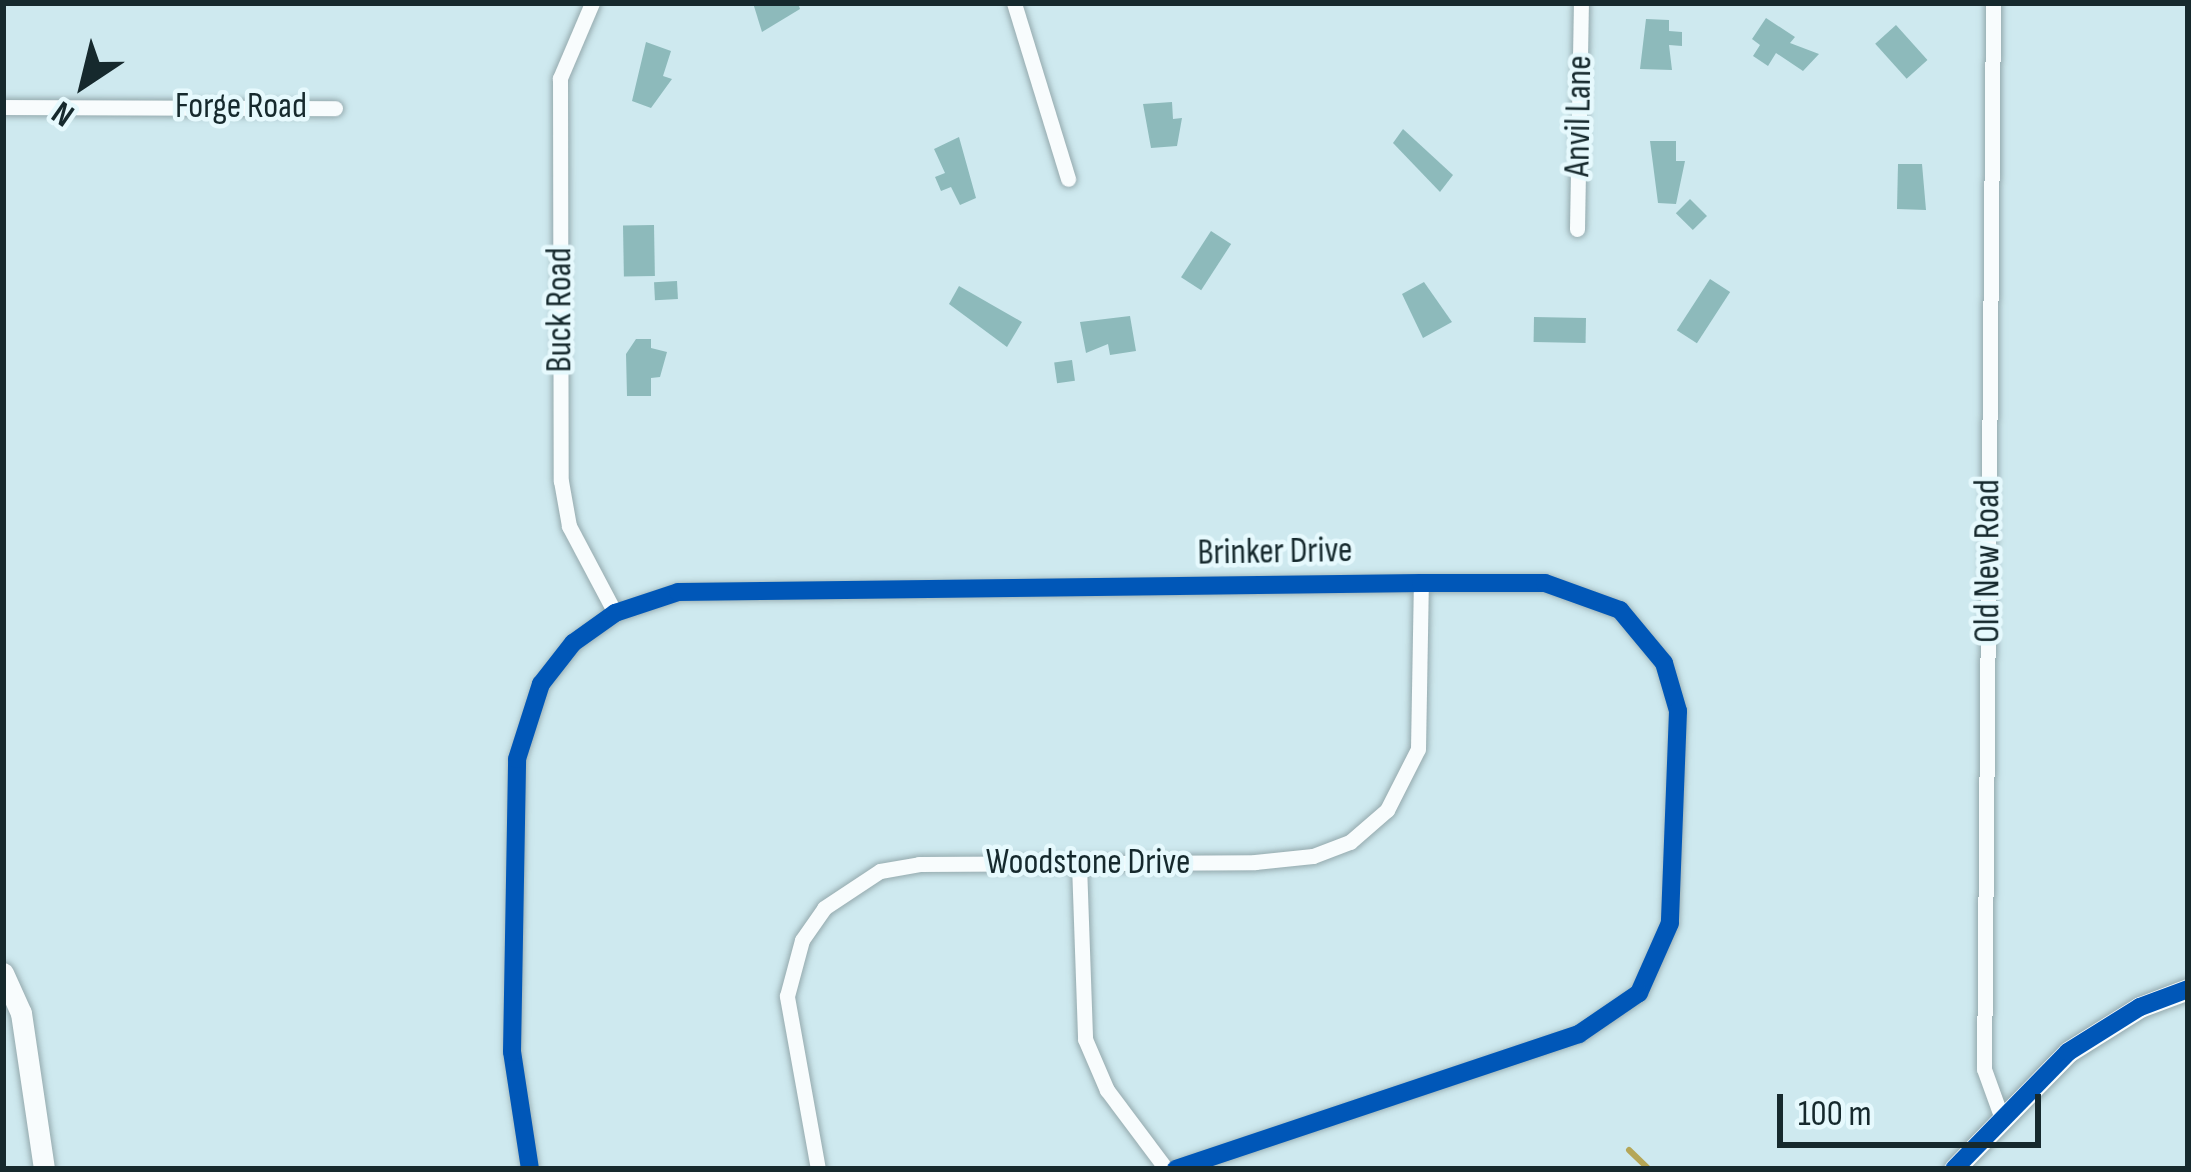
<!DOCTYPE html>
<style>
body{margin:0}
#map{position:relative;width:2191px;height:1172px;overflow:hidden;background:#cee9ef;font-family:"Sofia Sans Condensed",sans-serif}
div>[style]{position:absolute}
.stream>*{height:6px;margin:-3px;padding:0 3px;transform-origin:3px;border-radius:3px;background:#b5a657}
.building>*{inset:0;background:#8dbabb;transform-origin:0 0}
.roads{filter:drop-shadow(0 0 3px #94a9ad) drop-shadow(0 0 3px #94a9ad)}
.street>*{height:15px;margin:-7.5px;padding:0 7.5px;transform-origin:7.5px;border-radius:7.5px;background:#f8fcfd}
.secondary>*{height:21px;margin:-10.5px;padding:0 10.5px;transform-origin:10.5px;border-radius:10.5px;background:#f8fcfd}
.cycleway>*{height:18px;margin:-9px;padding:0 9px;transform-origin:9px;border-radius:9px;background:#0057b8}
span{translate:-50% -50%;white-space:nowrap;text-align:center;line-height:1.15;-webkit-text-stroke:9px #e6f9fd;paint-order:stroke}
.street-label{font-size:36px;color:#16292d}
.frame{position:absolute;inset:0;border:6px solid #16292d;pointer-events:none}
.north{position:absolute;left:24px;top:24px;width:120px;height:120px;-webkit-text-stroke:9px #e6f9fd;paint-order:stroke;rotate:215deg;font-size:33px;font-weight:700;line-height:48px;text-align:center;color:#16292d}
.north::after{content:'';display:block;margin:auto;width:42px;height:54px;background:#16292d;clip-path:polygon(50% 0,100% 100%,50% 72%,0 100%)}
.scale{position:absolute;left:1777px;top:1094px;width:264px;height:54px;box-sizing:border-box;border:6px solid #16292d;border-top:0;padding-left:15px;font-size:36px;line-height:42px;white-space:nowrap;color:#16292d;-webkit-text-stroke:9px #e6f9fd;paint-order:stroke}
</style>
<div id="map">
<div class="stream">
<i style="left:1629px;top:1150px;width:28px;rotate:44deg"></i>
</div>
<div class="building">
<i style="clip-path:polygon(753px 3px,798px 3px,800px 9px,762px 32px)"></i>
<i style="clip-path:polygon(1766px 18px,1795px 37px,1790px 43px,1819px 54px,1803px 71px,1776px 53px,1768px 66px,1753px 56px,1760px 45px,1752px 39px)"></i>
<i style="clip-path:polygon(1646px 19px,1669px 20px,1669px 31px,1682px 32px,1682px 46px,1669px 45px,1672px 70px,1640px 69px)"></i>
<i style="left:1896px;top:25px;width:47px;height:28px;rotate:48deg"></i>
<i style="clip-path:polygon(646px 42px,671px 51px,663px 76px,672px 79px,651px 108px,632px 101px)"></i>
<i style="clip-path:polygon(1172px 102px,1173px 119px,1182px 118px,1177px 146px,1151px 148px,1143px 104px)"></i>
<i style="clip-path:polygon(1403px 129px,1453px 175px,1440px 192px,1393px 143px)"></i>
<i style="clip-path:polygon(959px 137px,976px 198px,960px 205px,951px 187px,941px 191px,935px 177px,945px 173px,934px 149px)"></i>
<i style="clip-path:polygon(1650px 141px,1676px 141px,1676px 161px,1685px 161px,1676px 204px,1658px 203px)"></i>
<i style="clip-path:polygon(1898px 164px,1922px 164px,1926px 210px,1897px 209px)"></i>
<i style="left:1690px;top:199px;width:24px;height:20px;rotate:45deg"></i>
<i style="left:654px;top:225px;width:51px;height:31px;rotate:89deg"></i>
<i style="left:1211px;top:231px;width:24px;height:55px;rotate:33deg"></i>
<i style="left:1710px;top:279px;width:24px;height:61px;rotate:33deg"></i>
<i style="left:677px;top:281px;width:18px;height:23px;rotate:87deg"></i>
<i style="clip-path:polygon(1424px 282px,1452px 322px,1423px 338px,1402px 294px)"></i>
<i style="clip-path:polygon(959px 286px,1022px 322px,1007px 347px,949px 304px)"></i>
<i style="clip-path:polygon(1130px 316px,1136px 351px,1110px 355px,1108px 344px,1086px 353px,1080px 322px)"></i>
<i style="left:1534px;top:317px;width:52px;height:25px;rotate:1deg"></i>
<i style="clip-path:polygon(636px 339px,651px 339px,651px 348px,667px 352px,660px 377px,651px 378px,651px 396px,627px 396px,626px 354px)"></i>
<i style="left:1072px;top:360px;width:21px;height:18px;rotate:82deg"></i>
</div>
<div class="roads">
<div class="street">
<i style="left:592px;top:3px;width:82px;rotate:113.1deg"></i>
<i style="left:560px;top:78px;width:403px;rotate:89.9deg"></i>
<i style="left:561px;top:481px;width:46px;rotate:79.9deg"></i>
<i style="left:569px;top:526px;width:98px;rotate:62.1deg"></i>
<i style="left:1014px;top:3px;width:184px;rotate:72.9deg"></i>
<i style="left:1993px;top:3px;width:1066px;rotate:90.48deg"></i>
<i style="left:1984px;top:1069px;width:50px;rotate:70.1deg"></i>
<i style="left:3px;top:107px;width:332px;rotate:0.2deg"></i>
<i style="left:1577px;top:229px;width:226px;rotate:-89deg"></i>
<i style="left:1079px;top:864px;width:175px;rotate:88deg"></i>
<i style="left:1085px;top:1039px;width:56px;rotate:66.7deg"></i>
<i style="left:1107px;top:1090px;width:99px;rotate:53.2deg"></i>
<i style="left:530px;top:1169px;width:118px;rotate:-98.7deg"></i>
<i style="left:512px;top:1052px;width:293px;rotate:-89deg"></i>
<i style="left:517px;top:759px;width:79px;rotate:-72.3deg"></i>
<i style="left:541px;top:684px;width:52px;rotate:-52deg"></i>
<i style="left:573px;top:643px;width:52px;rotate:-35.5deg"></i>
<i style="left:615px;top:613px;width:66px;rotate:-18.4deg"></i>
<i style="left:678px;top:592px;width:743px;rotate:-0.69deg"></i>
<i style="left:1421px;top:583px;width:124px"></i>
<i style="left:1545px;top:583px;width:80px;rotate:19.8deg"></i>
<i style="left:1620px;top:610px;width:69px;rotate:50.3deg"></i>
<i style="left:1664px;top:663px;width:50px;rotate:73.7deg"></i>
<i style="left:1678px;top:711px;width:212px;rotate:92.2deg"></i>
<i style="left:1670px;top:923px;width:77px;rotate:113.9deg"></i>
<i style="left:1639px;top:993px;width:73px;rotate:145.7deg"></i>
<i style="left:1579px;top:1034px;width:425px;rotate:161.5deg"></i>
<i style="left:818px;top:1169px;width:176px;rotate:-100.2deg"></i>
<i style="left:787px;top:996px;width:58px;rotate:-75deg"></i>
<i style="left:802px;top:940px;width:39px;rotate:-55deg"></i>
<i style="left:824px;top:908px;width:67px;rotate:-33.5deg"></i>
<i style="left:880px;top:871px;width:40px;rotate:-10deg"></i>
<i style="left:919px;top:864px;width:336px;rotate:-0.3deg"></i>
<i style="left:1255px;top:862px;width:58px;rotate:-5.9deg"></i>
<i style="left:1313px;top:856px;width:40px;rotate:-21deg"></i>
<i style="left:1350px;top:842px;width:49px;rotate:-40.9deg"></i>
<i style="left:1387px;top:810px;width:68px;rotate:-63.1deg"></i>
<i style="left:1418px;top:749px;width:166px;rotate:-89deg"></i>
</div>
<div class="secondary">
<i style="left:3px;top:973px;width:44px;rotate:65.8deg"></i>
<i style="left:21px;top:1013px;width:158px;rotate:81.6deg"></i>
<i style="left:1954px;top:1169px;width:163px;rotate:-45.7deg"></i>
<i style="left:2068px;top:1052px;width:85px;rotate:-32deg"></i>
<i style="left:2140px;top:1007px;width:51px;rotate:-20.6deg"></i>
</div>
</div>
<div class="cycleway">
<i style="left:530px;top:1169px;width:118px;rotate:-98.7deg"></i>
<i style="left:512px;top:1052px;width:293px;rotate:-89deg"></i>
<i style="left:517px;top:759px;width:79px;rotate:-72.3deg"></i>
<i style="left:541px;top:684px;width:52px;rotate:-52deg"></i>
<i style="left:573px;top:643px;width:52px;rotate:-35.5deg"></i>
<i style="left:615px;top:613px;width:66px;rotate:-18.4deg"></i>
<i style="left:678px;top:592px;width:743px;rotate:-0.69deg"></i>
<i style="left:1421px;top:583px;width:124px"></i>
<i style="left:1545px;top:583px;width:80px;rotate:19.8deg"></i>
<i style="left:1620px;top:610px;width:69px;rotate:50.3deg"></i>
<i style="left:1664px;top:663px;width:50px;rotate:73.7deg"></i>
<i style="left:1678px;top:711px;width:212px;rotate:92.2deg"></i>
<i style="left:1670px;top:923px;width:77px;rotate:113.9deg"></i>
<i style="left:1639px;top:993px;width:73px;rotate:145.7deg"></i>
<i style="left:1579px;top:1034px;width:425px;rotate:161.5deg"></i>
<i style="left:1954px;top:1169px;width:163px;rotate:-45.7deg"></i>
<i style="left:2068px;top:1052px;width:85px;rotate:-32deg"></i>
<i style="left:2140px;top:1007px;width:51px;rotate:-20.6deg"></i>
</div>
<div class="street-label">
<span style="left:241px;top:107px">Forge Road</span>
<span style="left:1579px;top:116px;rotate:-89deg">Anvil Lane</span>
<span style="left:560px;top:310px;rotate:-90deg">Buck Road</span>
<span style="left:1275px;top:552px;rotate:-1deg">Brinker Drive</span>
<span style="left:1988px;top:561px;rotate:-90deg">Old New Road</span>
<span style="left:1088px;top:863px">Woodstone Drive</span>
</div>
<div class="frame"></div>
<div class="north">N</div>
<div class="scale">100 m</div>
</div>
